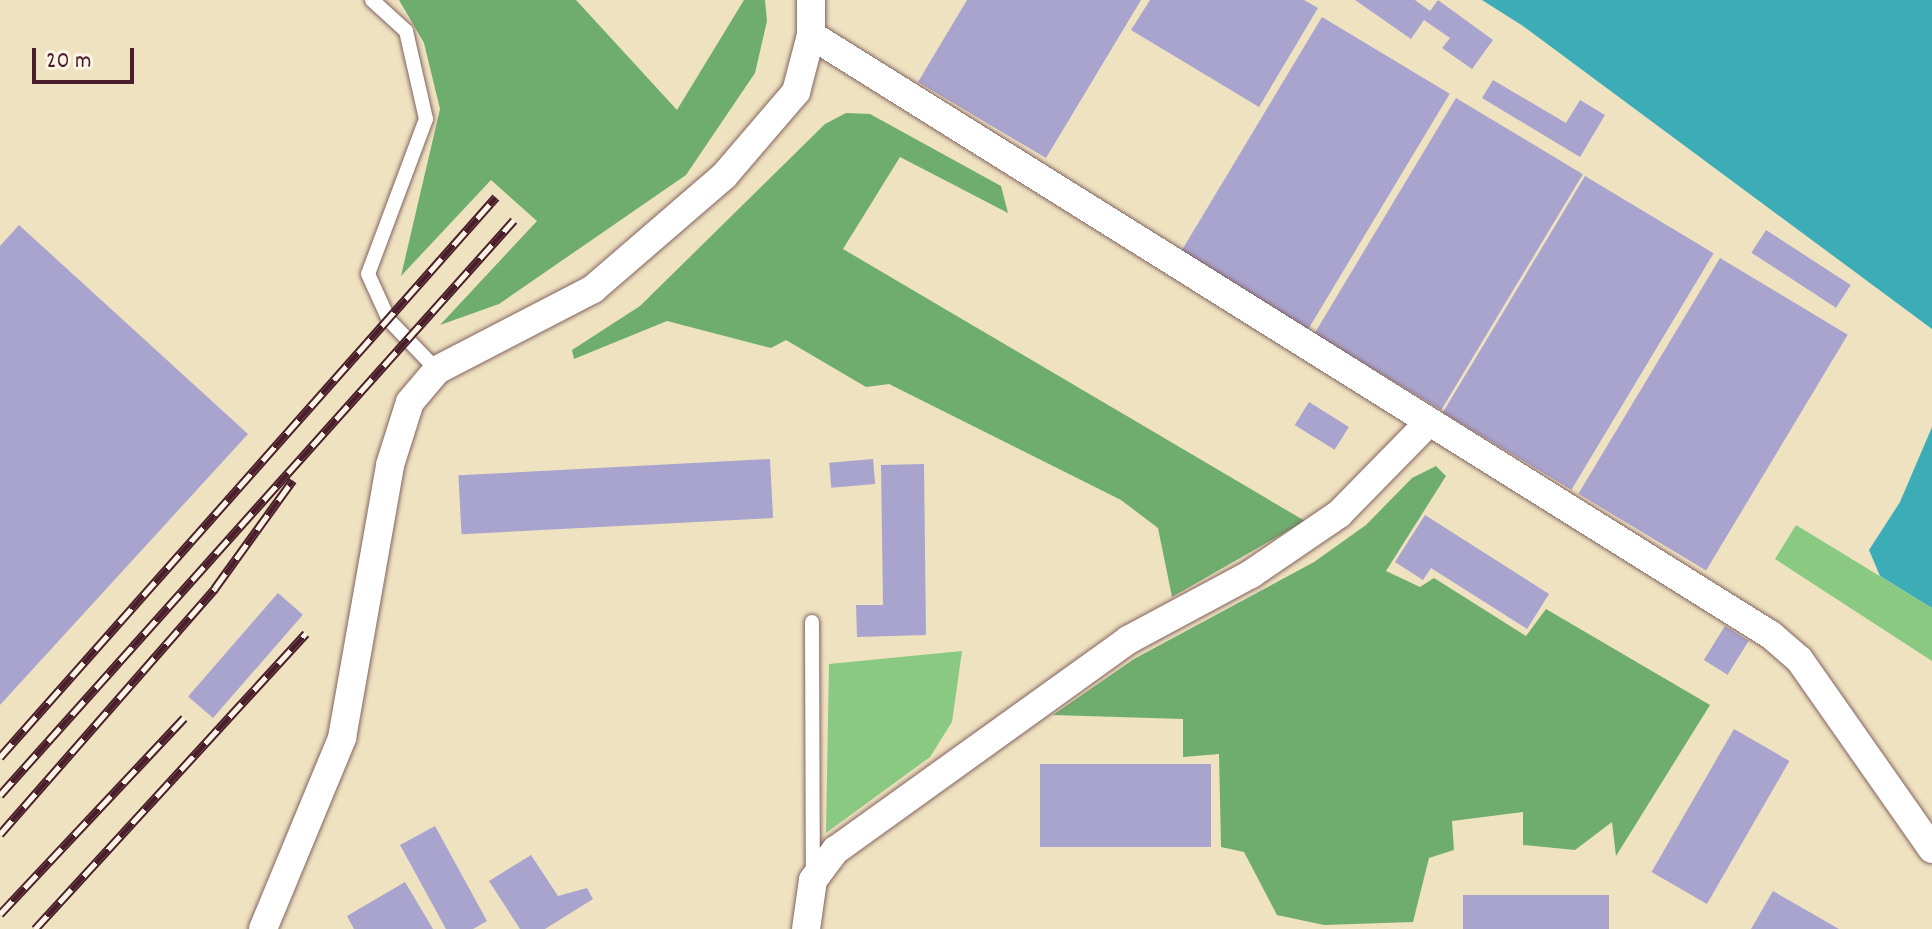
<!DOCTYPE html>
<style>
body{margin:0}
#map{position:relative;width:1932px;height:929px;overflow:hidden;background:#efe2c1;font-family:Dekko,sans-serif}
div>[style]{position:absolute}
.green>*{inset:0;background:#8ac981}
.forest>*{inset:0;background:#6fad6f}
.water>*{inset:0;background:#3cadb7}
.building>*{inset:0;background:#a9a4ce;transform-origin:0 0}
.roads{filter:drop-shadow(0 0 2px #846360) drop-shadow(0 0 2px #846360)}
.lane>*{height:14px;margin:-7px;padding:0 7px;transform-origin:7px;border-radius:7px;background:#fff}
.street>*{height:28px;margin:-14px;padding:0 14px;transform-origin:14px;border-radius:14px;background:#fff}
.rail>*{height:9px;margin-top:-4.5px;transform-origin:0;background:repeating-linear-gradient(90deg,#fcf5e5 0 18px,#4a1f2b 0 36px);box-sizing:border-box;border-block:2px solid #4a1f2b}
span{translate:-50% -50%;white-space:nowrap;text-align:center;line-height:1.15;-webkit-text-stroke:8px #fcf5e5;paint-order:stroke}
.scale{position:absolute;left:32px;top:48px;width:102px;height:36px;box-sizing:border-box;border:4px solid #4a1f2b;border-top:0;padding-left:10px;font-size:24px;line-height:28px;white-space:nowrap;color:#4a1f2b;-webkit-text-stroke:6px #fcf5e5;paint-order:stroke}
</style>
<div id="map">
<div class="green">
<i style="clip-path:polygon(1796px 525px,1932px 608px,1932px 661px,1775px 559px)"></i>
<i style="clip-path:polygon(962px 651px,952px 722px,930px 757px,826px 833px,829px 664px)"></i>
</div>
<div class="forest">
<i style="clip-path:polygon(399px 0,576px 0,677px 110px,744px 0,765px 0,767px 21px,755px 73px,686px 175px,499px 304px,440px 325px,537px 221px,491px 180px,401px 276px,440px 109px,424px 43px)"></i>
<i style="clip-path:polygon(846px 113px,870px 114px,1001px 186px,1008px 213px,900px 157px,843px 249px,1305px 521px,1172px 597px,1158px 528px,1121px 500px,889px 384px,866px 387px,786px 340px,771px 348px,667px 321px,574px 359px,572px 350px,640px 306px,825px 124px)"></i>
<i style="clip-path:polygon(1436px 466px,1446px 476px,1386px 571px,1420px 587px,1434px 578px,1526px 636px,1546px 609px,1710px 705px,1616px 856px,1612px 822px,1575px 850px,1523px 845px,1523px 812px,1452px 821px,1454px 850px,1429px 858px,1413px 922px,1324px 925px,1277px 915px,1244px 852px,1221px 847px,1219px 754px,1183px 757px,1183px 719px,1053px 715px,1134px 659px,1314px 562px,1366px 525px,1412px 478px)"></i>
</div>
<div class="water">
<i style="clip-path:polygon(1482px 0,1932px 0,1932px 329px,1523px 26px)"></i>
<i style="clip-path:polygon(1932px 427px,1932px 608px,1880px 576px,1869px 550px,1900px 502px)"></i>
</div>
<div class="building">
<i style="clip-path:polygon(967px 0,1141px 0,1046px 158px,918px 82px)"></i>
<i style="clip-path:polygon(1150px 0,1304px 0,1318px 8px,1259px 107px,1131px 30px)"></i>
<i style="clip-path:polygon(1355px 0,1415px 0,1430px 11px,1438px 0,1493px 40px,1472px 69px,1442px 48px,1450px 38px,1424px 20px,1411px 39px)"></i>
<i style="left:1322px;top:17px;width:149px;height:275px;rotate:31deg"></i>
<i style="clip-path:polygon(1493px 80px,1566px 123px,1580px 100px,1605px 115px,1580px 157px,1482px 98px)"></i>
<i style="left:1456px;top:98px;width:148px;height:275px;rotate:31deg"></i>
<i style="left:1585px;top:176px;width:150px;height:276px;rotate:31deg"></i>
<i style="clip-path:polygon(19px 225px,248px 434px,0 705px,0 246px)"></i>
<i style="left:1766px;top:230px;width:101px;height:27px;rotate:33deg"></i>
<i style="left:1720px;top:258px;width:149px;height:275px;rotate:31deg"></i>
<i style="left:1309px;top:402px;width:47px;height:27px;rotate:32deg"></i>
<i style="left:770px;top:459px;width:59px;height:312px;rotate:87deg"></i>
<i style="left:873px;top:459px;width:25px;height:44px;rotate:85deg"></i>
<i style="clip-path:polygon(924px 464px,926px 635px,857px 637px,856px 605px,883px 605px,881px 465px)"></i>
<i style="clip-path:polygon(1425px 515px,1549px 594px,1527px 629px,1431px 568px,1423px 580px,1395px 562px)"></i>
<i style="left:278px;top:593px;width:33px;height:137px;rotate:41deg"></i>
<i style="left:1725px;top:626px;width:28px;height:40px;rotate:32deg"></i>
<i style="left:1734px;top:729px;width:64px;height:165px;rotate:30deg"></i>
<i style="left:1040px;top:764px;width:171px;height:83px"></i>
<i style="clip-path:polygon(435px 826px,487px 921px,473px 929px,446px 929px,400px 845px)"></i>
<i style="clip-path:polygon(531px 855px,558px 896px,587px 888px,593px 899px,545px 929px,520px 929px,489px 881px)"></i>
<i style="clip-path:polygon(405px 882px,433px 929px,354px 929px,347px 916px)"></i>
<i style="clip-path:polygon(1773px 891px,1839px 929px,1751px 929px)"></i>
<i style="left:1609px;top:895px;width:34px;height:146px;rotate:90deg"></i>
</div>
<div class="roads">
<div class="lane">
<i style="left:372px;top:0;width:46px;rotate:42.4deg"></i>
<i style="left:406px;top:31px;width:90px;rotate:77.2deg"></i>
<i style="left:426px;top:119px;width:165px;rotate:110.5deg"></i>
<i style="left:368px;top:274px;width:51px;rotate:65.5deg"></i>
<i style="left:389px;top:320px;width:69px;rotate:46.2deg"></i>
<i style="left:812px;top:622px;width:253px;rotate:89.8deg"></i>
</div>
<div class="street">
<i style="left:811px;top:35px;width:1132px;rotate:32.01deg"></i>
<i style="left:1771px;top:635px;width:37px;rotate:41deg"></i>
<i style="left:1799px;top:659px;width:232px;rotate:55deg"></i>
<i style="left:263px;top:929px;width:207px;rotate:-67.5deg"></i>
<i style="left:342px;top:738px;width:277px;rotate:-80deg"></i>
<i style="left:390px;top:465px;width:66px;rotate:-72.4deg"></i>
<i style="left:410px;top:402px;width:42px;rotate:-49.8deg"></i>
<i style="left:437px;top:370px;width:176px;rotate:-27.4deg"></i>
<i style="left:593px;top:289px;width:173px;rotate:-40.8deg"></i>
<i style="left:724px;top:176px;width:111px;rotate:-49.4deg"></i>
<i style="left:796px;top:92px;width:59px;rotate:-75.3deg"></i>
<i style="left:811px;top:35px;width:35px;rotate:-90deg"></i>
<i style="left:806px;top:929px;width:49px;rotate:-81.9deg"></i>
<i style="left:813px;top:880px;width:38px;rotate:-53deg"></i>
<i style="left:836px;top:850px;width:360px;rotate:-35.7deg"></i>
<i style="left:1128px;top:640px;width:140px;rotate:-28.2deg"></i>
<i style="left:1251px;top:574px;width:107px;rotate:-34.3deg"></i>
<i style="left:1339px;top:514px;width:126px;rotate:-45.6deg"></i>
</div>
</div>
<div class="rail">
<i style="left:0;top:757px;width:748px;rotate:-48.47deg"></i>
<i style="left:0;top:795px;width:771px;rotate:-48.21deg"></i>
<i style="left:0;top:834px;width:327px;rotate:-48.8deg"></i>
<i style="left:215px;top:588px;width:133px;rotate:-54.2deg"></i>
<i style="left:0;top:914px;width:269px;rotate:-46.8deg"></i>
<i style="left:35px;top:929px;width:401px;rotate:-47.5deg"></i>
</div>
<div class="scale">20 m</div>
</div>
